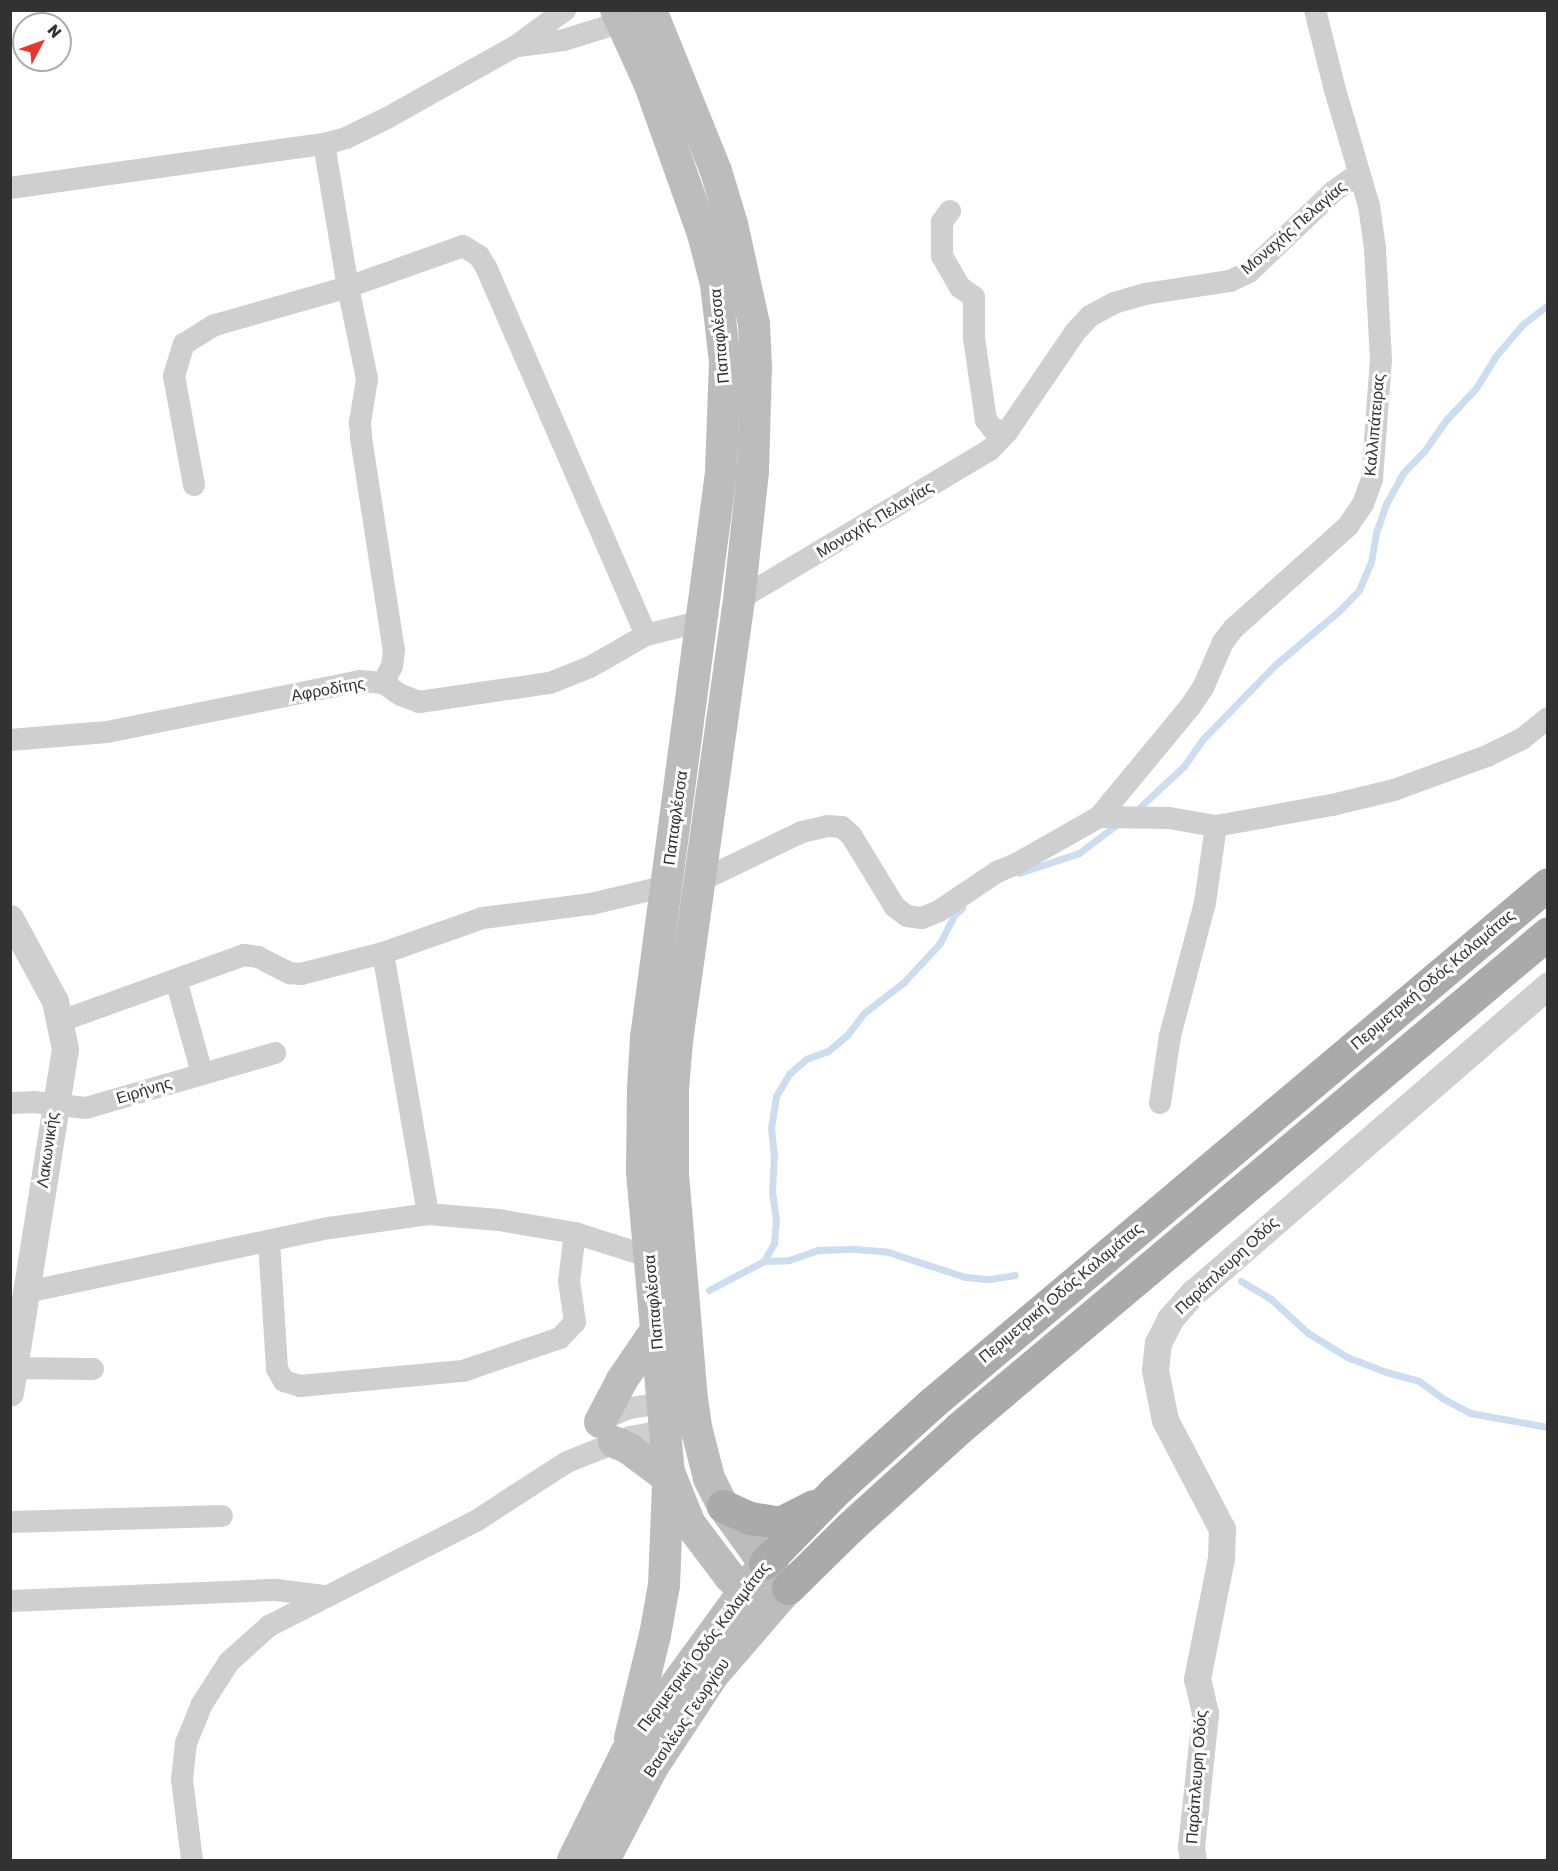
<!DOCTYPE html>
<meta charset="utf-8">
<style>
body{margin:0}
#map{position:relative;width:1558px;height:1871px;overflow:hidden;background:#fff;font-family:Rubik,sans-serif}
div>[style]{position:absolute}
.stream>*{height:7px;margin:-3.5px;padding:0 3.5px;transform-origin:3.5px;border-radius:3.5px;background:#ccddef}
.minor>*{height:22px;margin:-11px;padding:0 11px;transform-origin:11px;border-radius:11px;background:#cfcfcf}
.tertiary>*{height:27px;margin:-13.5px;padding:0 13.5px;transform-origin:13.5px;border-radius:13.5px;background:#cfcfcf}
.secondary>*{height:32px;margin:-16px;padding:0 16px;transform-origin:16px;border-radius:16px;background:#bcbcbc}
.primary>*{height:33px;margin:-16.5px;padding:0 16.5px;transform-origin:16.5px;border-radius:16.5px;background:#aaa}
span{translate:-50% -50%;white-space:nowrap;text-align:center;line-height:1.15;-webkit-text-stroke:6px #fff;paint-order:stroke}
.street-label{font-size:16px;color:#323232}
.frame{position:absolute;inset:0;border:12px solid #323232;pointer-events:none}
.north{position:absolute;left:12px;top:12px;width:60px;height:60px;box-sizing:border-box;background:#fff;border:2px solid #adadad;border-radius:50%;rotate:49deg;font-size:16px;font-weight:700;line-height:24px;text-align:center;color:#323232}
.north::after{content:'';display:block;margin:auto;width:21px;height:27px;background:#ed352f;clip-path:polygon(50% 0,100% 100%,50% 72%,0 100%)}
</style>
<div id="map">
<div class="stream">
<i style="left:1141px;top:806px;width:59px;rotate:-42.9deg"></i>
<i style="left:1184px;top:766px;width:33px;rotate:-55deg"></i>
<i style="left:1203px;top:739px;width:103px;rotate:-45.8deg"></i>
<i style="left:1275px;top:665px;width:84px;rotate:-40.2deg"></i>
<i style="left:1339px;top:611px;width:29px;rotate:-46deg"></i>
<i style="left:1359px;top:590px;width:30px;rotate:-67deg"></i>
<i style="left:1371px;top:562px;width:29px;rotate:-80deg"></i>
<i style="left:1376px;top:533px;width:31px;rotate:-71deg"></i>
<i style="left:1386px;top:504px;width:35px;rotate:-61deg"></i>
<i style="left:1403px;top:473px;width:32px;rotate:-46deg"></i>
<i style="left:1425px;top:450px;width:38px;rotate:-55deg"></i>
<i style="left:1447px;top:419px;width:42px;rotate:-46.9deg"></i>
<i style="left:1476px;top:388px;width:36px;rotate:-58deg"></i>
<i style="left:1495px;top:357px;width:42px;rotate:-49.8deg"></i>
<i style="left:1522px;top:325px;width:33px;rotate:-38deg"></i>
<i style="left:1019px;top:873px;width:63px;rotate:-18.4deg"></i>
<i style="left:1079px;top:853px;width:45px;rotate:-36.9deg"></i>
<i style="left:764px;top:1261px;width:21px;rotate:-61deg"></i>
<i style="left:774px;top:1243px;width:23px;rotate:-85deg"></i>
<i style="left:776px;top:1220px;width:28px;rotate:-98deg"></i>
<i style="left:772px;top:1192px;width:36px;rotate:-87deg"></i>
<i style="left:774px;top:1156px;width:28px;rotate:-96deg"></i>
<i style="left:771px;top:1128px;width:32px;rotate:-81deg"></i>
<i style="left:776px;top:1096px;width:26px;rotate:-59deg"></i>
<i style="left:789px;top:1074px;width:23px;rotate:-41deg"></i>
<i style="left:806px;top:1059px;width:23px;rotate:-20deg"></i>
<i style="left:828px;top:1051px;width:26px;rotate:-40deg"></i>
<i style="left:848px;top:1034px;width:26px;rotate:-53deg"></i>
<i style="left:864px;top:1013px;width:51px;rotate:-37.8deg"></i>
<i style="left:904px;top:982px;width:53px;rotate:-47.3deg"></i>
<i style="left:940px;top:943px;width:31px;rotate:-63deg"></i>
<i style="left:954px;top:915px;width:11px;rotate:-41deg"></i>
<i style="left:1241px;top:1281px;width:35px;rotate:31deg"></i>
<i style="left:1271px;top:1299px;width:50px;rotate:42.6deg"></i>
<i style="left:1308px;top:1333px;width:46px;rotate:31.6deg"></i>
<i style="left:1347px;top:1357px;width:42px;rotate:21deg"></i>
<i style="left:1386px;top:1372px;width:34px;rotate:15deg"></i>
<i style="left:1419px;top:1381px;width:29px;rotate:36deg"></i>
<i style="left:1442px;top:1398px;width:32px;rotate:28deg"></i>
<i style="left:1470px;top:1413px;width:79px;rotate:10.2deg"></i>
<i style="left:709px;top:1290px;width:62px;rotate:-27.8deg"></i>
<i style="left:764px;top:1261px;width:25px;rotate:-2deg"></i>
<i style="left:789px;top:1260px;width:31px;rotate:-19deg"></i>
<i style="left:818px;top:1250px;width:38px;rotate:-2deg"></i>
<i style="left:856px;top:1249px;width:32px;rotate:5deg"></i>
<i style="left:888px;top:1252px;width:81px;rotate:18deg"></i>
<i style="left:965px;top:1277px;width:25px;rotate:5deg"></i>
<i style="left:990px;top:1279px;width:25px;rotate:-9deg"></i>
</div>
<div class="minor">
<i style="left:518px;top:46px;width:46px;rotate:-7.4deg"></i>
<i style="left:564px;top:40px;width:73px;rotate:-17.4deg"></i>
<i style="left:324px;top:144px;width:145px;rotate:80.5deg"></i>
<i style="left:348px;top:287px;width:94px;rotate:78.3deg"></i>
<i style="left:367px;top:379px;width:44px;rotate:99.2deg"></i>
<i style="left:360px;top:422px;width:16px;rotate:86deg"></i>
<i style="left:361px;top:438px;width:215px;rotate:81.2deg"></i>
<i style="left:394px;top:650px;width:16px;rotate:97deg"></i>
<i style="left:392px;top:666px;width:19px;rotate:118deg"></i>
<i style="left:10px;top:188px;width:317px;rotate:-8deg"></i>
<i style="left:324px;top:144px;width:23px;rotate:-15deg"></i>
<i style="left:346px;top:138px;width:46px;rotate:-26deg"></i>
<i style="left:387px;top:118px;width:148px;rotate:-29.2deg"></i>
<i style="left:516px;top:46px;width:61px;rotate:-36.3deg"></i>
<i style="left:950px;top:211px;width:14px;rotate:126deg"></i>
<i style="left:942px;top:222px;width:34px;rotate:90deg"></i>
<i style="left:942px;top:256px;width:36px;rotate:60deg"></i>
<i style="left:960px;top:287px;width:17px;rotate:36deg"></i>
<i style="left:974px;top:297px;width:41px;rotate:90deg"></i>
<i style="left:974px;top:338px;width:83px;rotate:81.7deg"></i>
<i style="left:986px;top:420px;width:11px;rotate:52deg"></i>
<i style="left:993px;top:429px;width:14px;rotate:12deg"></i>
<i style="left:194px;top:485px;width:111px;rotate:-100.4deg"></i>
<i style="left:174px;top:376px;width:34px;rotate:-73deg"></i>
<i style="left:184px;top:344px;width:36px;rotate:-32deg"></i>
<i style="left:215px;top:325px;width:138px;rotate:-15.9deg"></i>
<i style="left:348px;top:287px;width:122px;rotate:-19.6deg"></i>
<i style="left:463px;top:246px;width:19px;rotate:32deg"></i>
<i style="left:479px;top:256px;width:13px;rotate:58deg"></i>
<i style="left:486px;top:267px;width:401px;rotate:66.5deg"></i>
<i style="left:738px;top:600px;width:293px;rotate:-30.8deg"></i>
<i style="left:990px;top:450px;width:25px;rotate:-47deg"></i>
<i style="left:1007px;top:432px;width:122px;rotate:-55.7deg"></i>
<i style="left:1076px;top:331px;width:21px;rotate:-47deg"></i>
<i style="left:1090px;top:316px;width:27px;rotate:-28deg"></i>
<i style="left:1114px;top:303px;width:32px;rotate:-16deg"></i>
<i style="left:1145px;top:294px;width:86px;rotate:-8.7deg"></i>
<i style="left:1230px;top:281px;width:21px;rotate:-25deg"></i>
<i style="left:1249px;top:272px;width:117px;rotate:-43.6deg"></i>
<i style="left:1334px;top:191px;width:29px;rotate:-35deg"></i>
<i style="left:10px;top:740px;width:97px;rotate:-4.7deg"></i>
<i style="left:107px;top:732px;width:258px;rotate:-11.4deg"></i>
<i style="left:360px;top:681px;width:23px;rotate:5deg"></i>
<i style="left:383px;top:683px;width:22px;rotate:34deg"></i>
<i style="left:401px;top:695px;width:19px;rotate:21deg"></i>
<i style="left:419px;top:702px;width:132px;rotate:-8.3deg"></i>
<i style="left:550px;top:683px;width:43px;rotate:-21.8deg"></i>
<i style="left:590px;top:667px;width:64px;rotate:-29.7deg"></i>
<i style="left:646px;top:635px;width:58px;rotate:-14deg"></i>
<i style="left:1099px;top:817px;width:143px;rotate:-50.4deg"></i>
<i style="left:1190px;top:707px;width:23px;rotate:-56deg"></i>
<i style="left:1203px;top:688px;width:50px;rotate:-66.5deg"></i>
<i style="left:1223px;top:642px;width:18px;rotate:-52deg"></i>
<i style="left:1234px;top:628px;width:153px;rotate:-41.8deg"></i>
<i style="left:1348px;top:526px;width:27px;rotate:-56deg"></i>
<i style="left:1363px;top:504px;width:27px;rotate:-70deg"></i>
<i style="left:1372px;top:479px;width:119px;rotate:-85.7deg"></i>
<i style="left:1381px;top:360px;width:112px;rotate:-93.1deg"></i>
<i style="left:1375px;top:248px;width:42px;rotate:-98.1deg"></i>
<i style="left:1369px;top:206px;width:121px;rotate:-106.3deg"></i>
<i style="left:1335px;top:90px;width:82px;rotate:-104deg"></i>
<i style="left:700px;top:881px;width:113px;rotate:-25.7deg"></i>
<i style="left:802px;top:832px;width:26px;rotate:-13deg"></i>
<i style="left:827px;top:826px;width:15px;rotate:4deg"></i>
<i style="left:842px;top:827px;width:12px;rotate:42deg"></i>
<i style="left:851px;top:835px;width:84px;rotate:58.6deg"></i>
<i style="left:895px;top:907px;width:15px;rotate:37deg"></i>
<i style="left:907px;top:916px;width:15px;rotate:8deg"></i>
<i style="left:922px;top:918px;width:18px;rotate:-22deg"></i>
<i style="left:939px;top:911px;width:70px;rotate:-33.9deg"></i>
<i style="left:997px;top:872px;width:23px;rotate:-23deg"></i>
<i style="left:1018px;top:863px;width:93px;rotate:-29.6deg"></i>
<i style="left:1099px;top:817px;width:70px;rotate:0.8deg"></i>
<i style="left:1169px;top:818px;width:48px;rotate:9.7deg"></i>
<i style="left:1216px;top:826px;width:118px;rotate:-10.3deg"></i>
<i style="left:1332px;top:805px;width:64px;rotate:-13.6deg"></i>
<i style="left:1394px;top:790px;width:99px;rotate:-20.1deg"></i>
<i style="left:1487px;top:756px;width:39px;rotate:-26deg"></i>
<i style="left:1522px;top:739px;width:33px;rotate:-39deg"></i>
<i style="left:383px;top:953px;width:265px;rotate:80.2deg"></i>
<i style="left:176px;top:980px;width:97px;rotate:74.4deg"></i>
<i style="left:61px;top:1021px;width:195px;rotate:-19.8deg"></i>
<i style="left:244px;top:955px;width:14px;rotate:8deg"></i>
<i style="left:258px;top:957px;width:36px;rotate:27deg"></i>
<i style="left:290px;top:973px;width:11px;rotate:5deg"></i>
<i style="left:301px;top:974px;width:85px;rotate:-14.4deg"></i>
<i style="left:383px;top:953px;width:106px;rotate:-19.3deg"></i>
<i style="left:483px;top:918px;width:109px;rotate:-7.4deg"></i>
<i style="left:591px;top:904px;width:78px;rotate:-13.3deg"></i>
<i style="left:10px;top:1103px;width:24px;rotate:-2deg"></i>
<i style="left:34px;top:1102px;width:52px;rotate:6.6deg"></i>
<i style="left:86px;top:1108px;width:197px;rotate:-16.2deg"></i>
<i style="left:1160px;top:1103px;width:68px;rotate:-81.5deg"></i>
<i style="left:1170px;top:1036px;width:138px;rotate:-75.3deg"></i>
<i style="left:1205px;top:903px;width:78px;rotate:-81.9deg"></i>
<i style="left:269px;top:1241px;width:128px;rotate:86.4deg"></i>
<i style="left:277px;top:1369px;width:14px;rotate:60deg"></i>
<i style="left:284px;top:1381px;width:17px;rotate:17deg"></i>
<i style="left:300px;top:1386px;width:164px;rotate:-5.3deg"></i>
<i style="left:463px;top:1371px;width:102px;rotate:-18.8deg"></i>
<i style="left:560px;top:1338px;width:22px;rotate:-47deg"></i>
<i style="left:575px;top:1322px;width:41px;rotate:-98.3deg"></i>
<i style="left:569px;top:1281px;width:48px;rotate:-82.9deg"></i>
<i style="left:27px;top:1292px;width:309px;rotate:-12deg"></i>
<i style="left:329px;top:1228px;width:100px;rotate:-8deg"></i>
<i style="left:428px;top:1214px;width:71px;rotate:4.8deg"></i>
<i style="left:499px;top:1220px;width:77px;rotate:9.7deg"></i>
<i style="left:575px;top:1233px;width:79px;rotate:17.7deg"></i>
<i style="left:14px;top:1368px;width:79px;rotate:0.7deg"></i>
<i style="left:596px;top:1425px;width:11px;rotate:-38deg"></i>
<i style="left:605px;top:1418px;width:27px;rotate:-22deg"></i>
<i style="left:630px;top:1408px;width:47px;rotate:-8.7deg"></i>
<i style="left:10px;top:1522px;width:212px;rotate:-1.6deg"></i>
<i style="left:10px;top:1601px;width:266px;rotate:-2.4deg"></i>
<i style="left:276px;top:1590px;width:48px;rotate:7.1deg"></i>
<i style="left:192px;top:1860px;width:81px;rotate:-97.1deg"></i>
<i style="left:182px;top:1780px;width:37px;rotate:-84deg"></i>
<i style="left:186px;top:1743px;width:42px;rotate:-67.7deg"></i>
<i style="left:202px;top:1704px;width:50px;rotate:-57.3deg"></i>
<i style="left:229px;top:1662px;width:54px;rotate:-42deg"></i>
<i style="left:269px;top:1626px;width:232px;rotate:-26.9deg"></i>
<i style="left:476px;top:1521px;width:108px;rotate:-33deg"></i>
<i style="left:567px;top:1462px;width:68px;rotate:-21.6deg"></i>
<i style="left:630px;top:1437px;width:50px;rotate:-10.4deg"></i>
</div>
<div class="tertiary">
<i style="left:10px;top:918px;width:94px;rotate:61.5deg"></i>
<i style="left:55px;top:1001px;width:49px;rotate:78.2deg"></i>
<i style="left:65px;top:1049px;width:348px;rotate:99.1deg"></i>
<i style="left:1193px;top:1860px;width:13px;rotate:-99deg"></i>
<i style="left:1191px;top:1847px;width:135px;rotate:-84deg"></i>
<i style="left:1205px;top:1713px;width:35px;rotate:-103deg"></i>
<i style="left:1197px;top:1679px;width:123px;rotate:-78.8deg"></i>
<i style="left:1221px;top:1558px;width:29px;rotate:-88deg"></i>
<i style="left:1222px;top:1529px;width:123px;rotate:-117.6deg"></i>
<i style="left:1165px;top:1420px;width:51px;rotate:-101.3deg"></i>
<i style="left:1155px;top:1370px;width:27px;rotate:-84deg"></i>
<i style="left:1158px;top:1343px;width:27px;rotate:-63deg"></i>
<i style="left:1170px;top:1319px;width:35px;rotate:-49deg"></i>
<i style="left:1193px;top:1293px;width:470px;rotate:-40.9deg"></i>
</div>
<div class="secondary">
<i style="left:616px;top:10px;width:82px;rotate:65.6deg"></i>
<i style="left:650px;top:85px;width:158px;rotate:70.4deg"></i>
<i style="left:703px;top:234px;width:52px;rotate:75.4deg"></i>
<i style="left:716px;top:284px;width:79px;rotate:83.4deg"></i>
<i style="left:725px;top:362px;width:111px;rotate:92.1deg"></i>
<i style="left:721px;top:473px;width:570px;rotate:97.56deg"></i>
<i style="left:646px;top:1038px;width:51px;rotate:93.4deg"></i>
<i style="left:643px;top:1089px;width:83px;rotate:90.7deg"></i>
<i style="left:642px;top:1172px;width:301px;rotate:84.9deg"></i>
<i style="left:669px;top:1472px;width:56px;rotate:68deg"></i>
<i style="left:690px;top:1524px;width:66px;rotate:53deg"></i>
<i style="left:730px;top:1577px;width:50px;rotate:43.4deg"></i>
<i style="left:600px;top:1422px;width:47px;rotate:-62.4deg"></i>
<i style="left:622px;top:1380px;width:60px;rotate:-55.8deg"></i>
<i style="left:614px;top:1442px;width:15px;rotate:23deg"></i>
<i style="left:628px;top:1448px;width:50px;rotate:36.9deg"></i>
<i style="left:630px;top:1738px;width:106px;rotate:-76.4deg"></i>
<i style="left:655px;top:1635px;width:51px;rotate:-79.8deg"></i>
<i style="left:664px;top:1585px;width:100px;rotate:-87.7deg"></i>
<i style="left:573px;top:1860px;width:119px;rotate:-63.6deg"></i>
<i style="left:626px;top:1753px;width:219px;rotate:-53.9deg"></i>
<i style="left:604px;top:1860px;width:104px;rotate:-62.4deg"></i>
<i style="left:652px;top:1768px;width:111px;rotate:-56.7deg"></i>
<i style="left:713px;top:1675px;width:115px;rotate:-49.2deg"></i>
<i style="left:788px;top:1588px;width:48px;rotate:-131.6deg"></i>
<i style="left:756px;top:1552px;width:57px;rotate:-125.7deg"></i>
<i style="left:723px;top:1506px;width:31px;rotate:-117deg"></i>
<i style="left:709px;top:1478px;width:53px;rotate:-104.3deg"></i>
<i style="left:696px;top:1427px;width:27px;rotate:-98deg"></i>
<i style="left:692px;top:1400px;width:229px;rotate:-94.8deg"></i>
<i style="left:673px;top:1172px;width:82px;rotate:-90deg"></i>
<i style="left:673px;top:1090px;width:49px;rotate:-85.3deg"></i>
<i style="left:677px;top:1041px;width:454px;rotate:-82deg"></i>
<i style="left:740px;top:591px;width:120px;rotate:-83.8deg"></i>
<i style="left:753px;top:472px;width:105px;rotate:-88.4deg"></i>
<i style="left:756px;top:367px;width:43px;rotate:-92.7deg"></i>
<i style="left:754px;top:324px;width:102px;rotate:-102.4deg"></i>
<i style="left:732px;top:224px;width:55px;rotate:-106.8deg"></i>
<i style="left:716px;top:171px;width:174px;rotate:-112deg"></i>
</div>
<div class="primary">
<i style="left:723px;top:1506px;width:30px;rotate:24deg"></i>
<i style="left:750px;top:1518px;width:30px;rotate:9deg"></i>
<i style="left:780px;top:1523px;width:37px;rotate:-27deg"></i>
<i style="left:765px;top:1563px;width:102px;rotate:-45.8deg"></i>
<i style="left:836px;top:1490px;width:130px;rotate:-42.2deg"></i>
<i style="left:932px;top:1403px;width:805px;rotate:-40.12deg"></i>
<i style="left:788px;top:1588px;width:87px;rotate:-44.5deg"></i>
<i style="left:850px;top:1527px;width:147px;rotate:-42.2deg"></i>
<i style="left:959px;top:1428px;width:769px;rotate:-40.04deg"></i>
</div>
<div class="street-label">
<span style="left:1294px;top:228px;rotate:-41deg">Μοναχής Πελαγίας</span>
<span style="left:720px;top:336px;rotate:-95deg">Παπαφλέσσα</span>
<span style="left:1375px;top:425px;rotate:-85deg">Καλλιπάτειρας</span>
<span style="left:875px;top:520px;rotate:-31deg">Μοναχής Πελαγίας</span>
<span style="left:328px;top:690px;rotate:-10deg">Αφροδίτης</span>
<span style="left:676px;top:818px;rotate:-82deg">Παπαφλέσσα</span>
<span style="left:1433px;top:980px;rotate:-40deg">Περιμετρική Οδός Καλαμάτας</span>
<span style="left:144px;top:1091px;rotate:-17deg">Ειρήνης</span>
<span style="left:48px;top:1150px;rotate:-82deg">Λακωνικής</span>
<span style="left:1227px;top:1266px;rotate:-43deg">Παράπλευρη Οδός</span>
<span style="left:1061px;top:1293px;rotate:-40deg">Περιμετρική Οδός Καλαμάτας</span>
<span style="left:654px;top:1302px;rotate:-95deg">Παπαφλέσσα</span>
<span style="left:704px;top:1647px;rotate:-53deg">Περιμετρική Οδός Καλαμάτας</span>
<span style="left:687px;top:1718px;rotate:-56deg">Βασιλέως Γεωργίου</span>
<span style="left:1197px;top:1777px;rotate:-86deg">Παράπλευρη Οδός</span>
</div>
<div class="frame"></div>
<div class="north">N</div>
</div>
